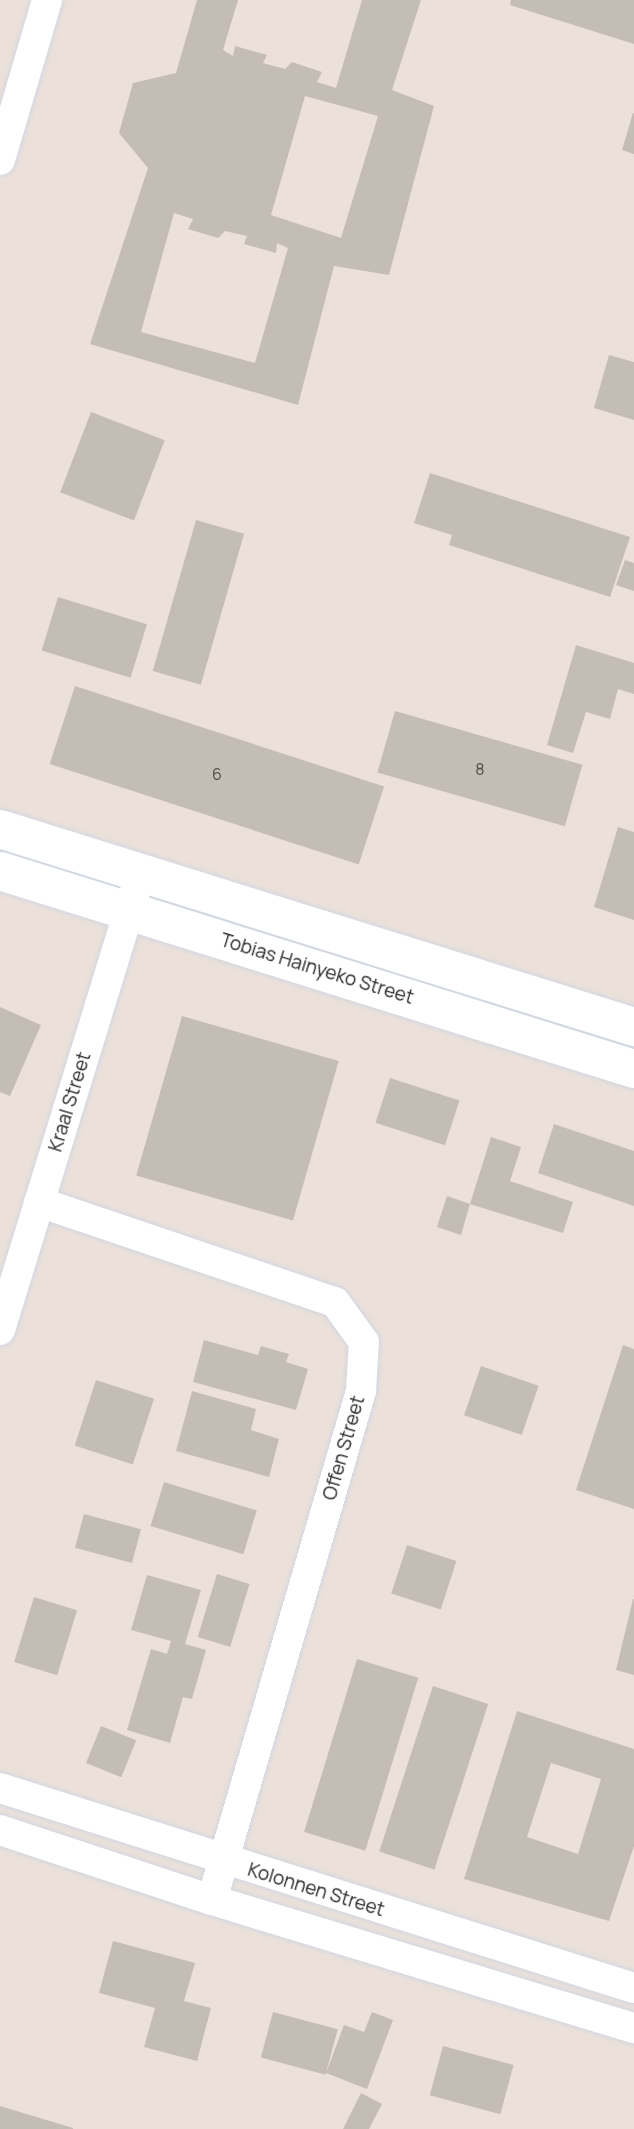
<!DOCTYPE html>
<style>
body{margin:0}
#map{position:relative;width:634px;height:2129px;overflow:hidden;background:#ece1da;font-family:Manrope,sans-serif}
div>[style]{position:absolute}
.building>*{inset:0;background:#c4bdb6;transform-origin:0 0}
.roads{filter:drop-shadow(0 0 2px #d0d6e2) drop-shadow(0 0 2px #d0d6e2)}
.street>*{height:30px;margin:-15px;padding:0 15px;transform-origin:15px;border-radius:15px;background:#fff}
.secondary>*{height:38px;margin:-19px;padding:0 19px;transform-origin:19px;border-radius:19px;background:#fff}
span{translate:-50% -50%;white-space:nowrap;text-align:center;line-height:1.15;-webkit-text-stroke:5px #fff;paint-order:stroke}
.number-label{font-size:16px;color:#504e4c}
.number-label span{-webkit-text-stroke-width:0}
.street-label{font-size:19px;color:#292929}
</style>
<div id="map">
<div class="building">
<i style="clip-path:polygon(evenodd,197px 0,238px 0,223px 50px,233px 56px,235px 46px,267px 55px,263px 63px,285px 69px,292px 62px,322px 72px,317px 82px,336px 88px,362px 0,421px 0,392px 90px,434px 106px,389px 275px,334px 266px,298px 405px,90px 344px,148px 168px,119px 133px,133px 83px,176px 73px,197px 0,305px 96px,378px 116px,341px 238px,271px 215px,305px 96px,197px 0,174px 213px,193px 219px,188px 229px,218px 238px,225px 231px,247px 236px,244px 244px,276px 253px,277px 243px,288px 248px,255px 363px,141px 332px,174px 213px)"></i>
<i style="clip-path:polygon(511px 0,634px 0,634px 44px,510px 5px)"></i>
<i style="clip-path:polygon(633px 113px,634px 113px,634px 154px,622px 150px)"></i>
<i style="clip-path:polygon(609px 355px,634px 362px,634px 420px,594px 408px)"></i>
<i style="left:91px;top:412px;width:79px;height:86px;rotate:21deg"></i>
<i style="clip-path:polygon(430px 473px,630px 537px,610px 597px,449px 545px,452px 535px,414px 523px)"></i>
<i style="left:196px;top:520px;width:50px;height:157px;rotate:16deg"></i>
<i style="clip-path:polygon(625px 560px,634px 563px,634px 591px,616px 585px)"></i>
<i style="left:58px;top:597px;width:93px;height:56px;rotate:17deg"></i>
<i style="clip-path:polygon(576px 645px,634px 663px,634px 694px,618px 689px,610px 719px,586px 712px,573px 753px,547px 745px)"></i>
<i style="left:75px;top:686px;width:325px;height:82px;rotate:18deg"></i>
<i style="left:395px;top:711px;width:195px;height:64px;rotate:16deg"></i>
<i style="clip-path:polygon(618px 827px,634px 832px,634px 920px,594px 907px)"></i>
<i style="clip-path:polygon(0 1007px,41px 1025px,10px 1096px,0 1092px)"></i>
<i style="left:182px;top:1016px;width:163px;height:166px;rotate:16deg"></i>
<i style="left:390px;top:1078px;width:73px;height:47px;rotate:18deg"></i>
<i style="clip-path:polygon(554px 1124px,634px 1151px,634px 1206px,538px 1173px)"></i>
<i style="clip-path:polygon(491px 1137px,521px 1147px,510px 1181px,573px 1202px,563px 1233px,470px 1204px,461px 1235px,437px 1227px,447px 1196px,470px 1204px)"></i>
<i style="clip-path:polygon(204px 1340px,258px 1355px,261px 1346px,289px 1354px,286px 1362px,308px 1369px,296px 1410px,193px 1382px)"></i>
<i style="clip-path:polygon(623px 1345px,634px 1349px,634px 1509px,576px 1490px)"></i>
<i style="left:481px;top:1366px;width:61px;height:52px;rotate:19deg"></i>
<i style="left:96px;top:1380px;width:61px;height:69px;rotate:18deg"></i>
<i style="clip-path:polygon(192px 1391px,256px 1409px,251px 1430px,279px 1439px,269px 1477px,176px 1451px)"></i>
<i style="left:164px;top:1482px;width:97px;height:46px;rotate:17deg"></i>
<i style="left:84px;top:1514px;width:59px;height:35px;rotate:15deg"></i>
<i style="left:407px;top:1545px;width:52px;height:51px;rotate:18deg"></i>
<i style="left:217px;top:1574px;width:34px;height:66px;rotate:17deg"></i>
<i style="clip-path:polygon(147px 1575px,201px 1590px,185px 1644px,206px 1650px,192px 1699px,183px 1697px,170px 1743px,127px 1730px,151px 1649px,167px 1654px,171px 1641px,131px 1630px)"></i>
<i style="left:34px;top:1597px;width:45px;height:68px;rotate:17deg"></i>
<i style="clip-path:polygon(633px 1599px,634px 1599px,634px 1675px,616px 1670px)"></i>
<i style="left:357px;top:1659px;width:64px;height:181px;rotate:17deg"></i>
<i style="left:433px;top:1686px;width:58px;height:174px;rotate:18deg"></i>
<i style="clip-path:polygon(evenodd,517px 1711px,634px 1749px,634px 1846px,609px 1921px,464px 1879px,517px 1711px,551px 1763px,601px 1779px,578px 1854px,527px 1837px,551px 1763px)"></i>
<i style="left:101px;top:1726px;width:38px;height:40px;rotate:22deg"></i>
<i style="clip-path:polygon(113px 1941px,195px 1963px,184px 2001px,211px 2008px,197px 2061px,144px 2047px,155px 2008px,99px 1993px)"></i>
<i style="left:273px;top:2012px;width:67px;height:47px;rotate:15deg"></i>
<i style="clip-path:polygon(372px 2012px,393px 2020px,367px 2089px,326px 2073px,344px 2025px,364px 2032px)"></i>
<i style="left:443px;top:2046px;width:73px;height:51px;rotate:15deg"></i>
<i style="clip-path:polygon(361px 2093px,382px 2104px,369px 2129px,343px 2129px)"></i>
<i style="clip-path:polygon(0 2106px,73px 2128px,73px 2129px,0 2129px)"></i>
</div>
<div class="roads">
<div class="street">
<i style="left:0;top:160px;width:167px;rotate:-73.6deg"></i>
<i style="left:39px;top:1202px;width:312px;rotate:18.7deg"></i>
<i style="left:335px;top:1302px;width:49px;rotate:54.1deg"></i>
<i style="left:364px;top:1342px;width:49px;rotate:93.5deg"></i>
<i style="left:361px;top:1391px;width:530px;rotate:106.32deg"></i>
<i style="left:0;top:1330px;width:476px;rotate:-72.9deg"></i>
<i style="left:0;top:1788px;width:665px;rotate:17.51deg"></i>
<i style="left:0;top:1830px;width:223px;rotate:18.3deg"></i>
<i style="left:212px;top:1900px;width:441px;rotate:16.9deg"></i>
</div>
<div class="secondary">
<i style="left:0;top:829px;width:664px;rotate:17.34deg"></i>
<i style="left:0;top:871px;width:664px;rotate:17.34deg"></i>
</div>
</div>
<div class="number-label">
<span style="left:480px;top:769px">8</span>
<span style="left:217px;top:774px">6</span>
</div>
<div class="street-label">
<span style="left:317px;top:969px;rotate:17deg">Tobias Hainyeko Street</span>
<span style="left:70px;top:1102px;rotate:-73deg">Kraal Street</span>
<span style="left:344px;top:1448px;rotate:-74deg">Offen Street</span>
<span style="left:316px;top:1890px;rotate:17deg">Kolonnen Street</span>
</div>
</div>
